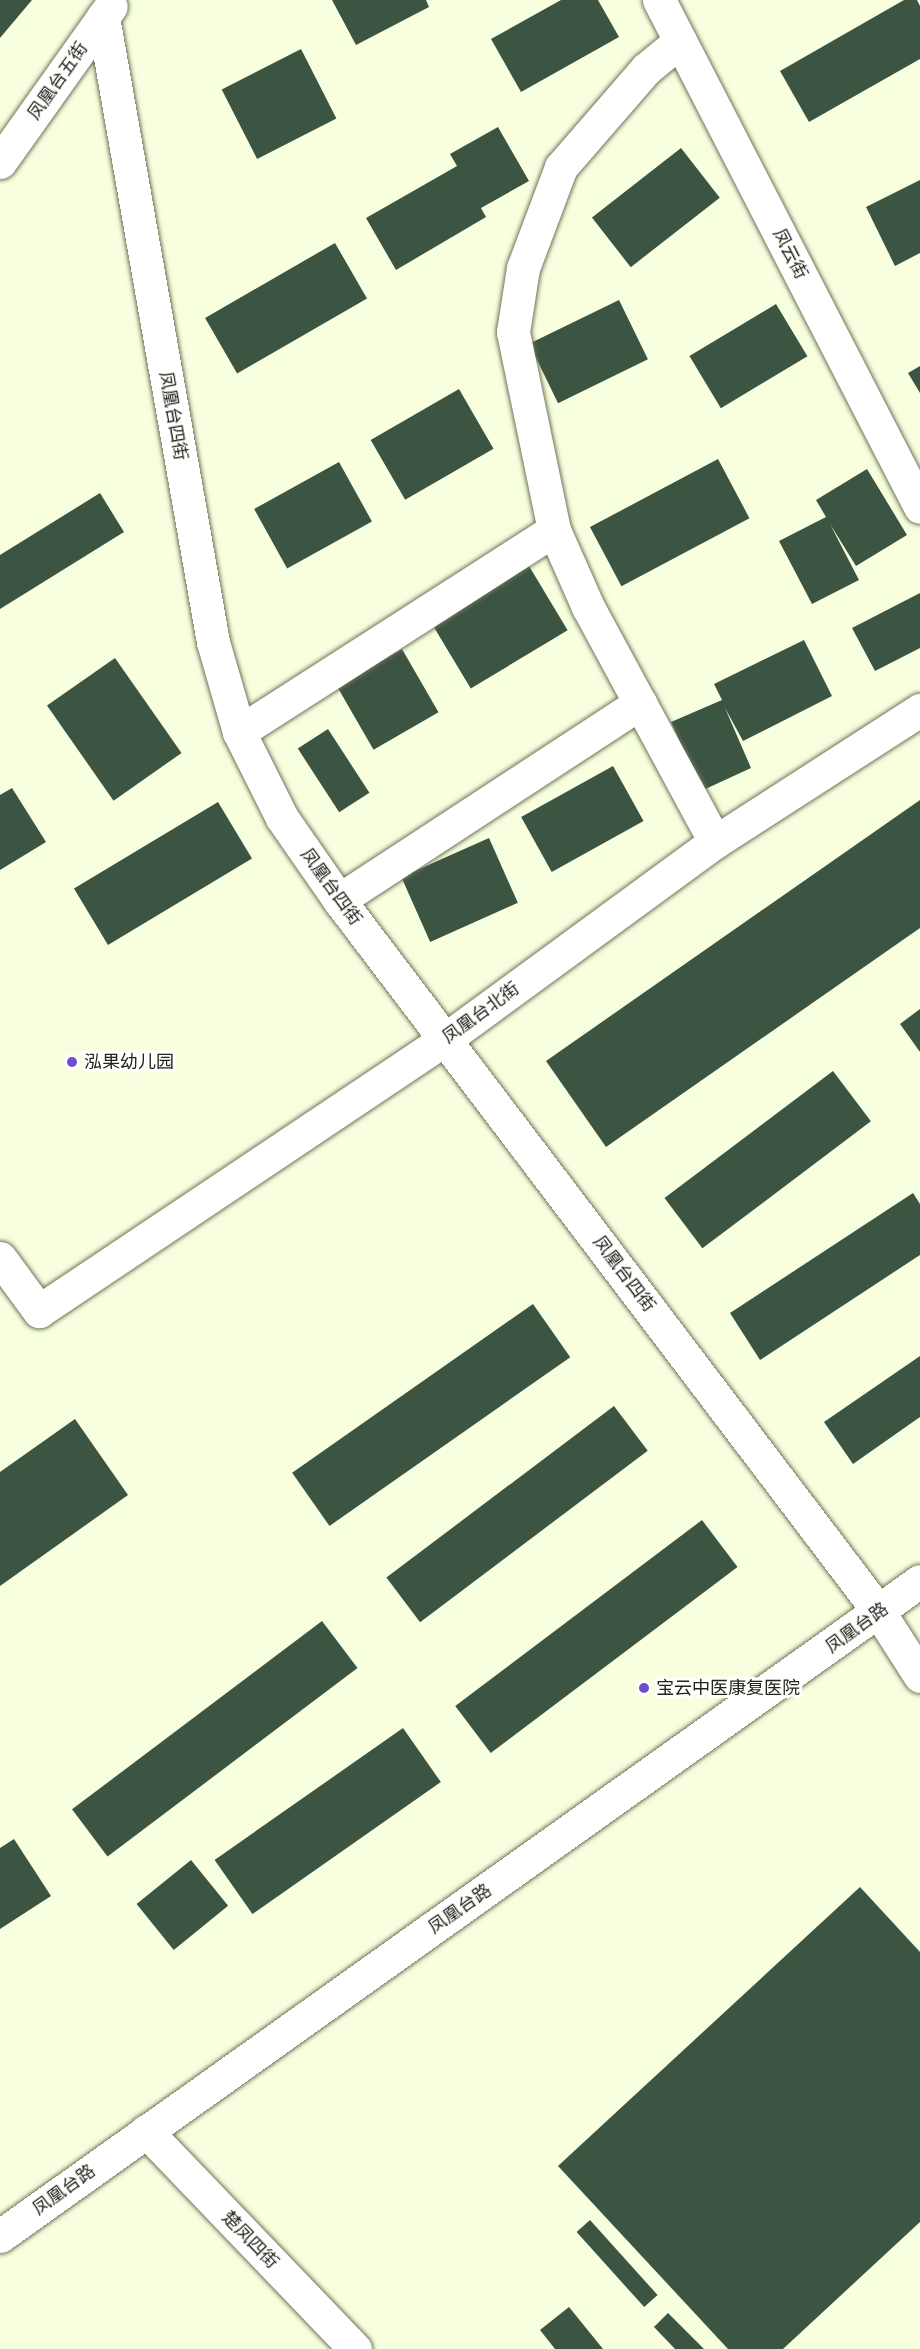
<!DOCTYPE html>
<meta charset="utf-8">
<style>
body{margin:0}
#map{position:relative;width:920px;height:2349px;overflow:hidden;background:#f7ffdf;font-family:"Archivo Narrow","Noto Sans SC",sans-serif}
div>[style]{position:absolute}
.building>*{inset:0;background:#3c5442;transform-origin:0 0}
.roads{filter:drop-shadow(0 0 2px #6f7559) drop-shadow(0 0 2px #6f7559)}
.minor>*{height:33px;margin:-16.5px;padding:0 16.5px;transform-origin:16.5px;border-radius:16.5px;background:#fff}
.tertiary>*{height:33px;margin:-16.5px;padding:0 16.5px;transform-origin:16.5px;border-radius:16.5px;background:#fff}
.dots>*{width:16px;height:16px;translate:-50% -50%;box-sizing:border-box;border:3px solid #fff;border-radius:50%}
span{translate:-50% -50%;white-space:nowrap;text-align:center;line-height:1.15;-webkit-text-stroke:6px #fff;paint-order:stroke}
.street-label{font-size:18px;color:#23251a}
.poi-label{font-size:18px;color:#23251a}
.left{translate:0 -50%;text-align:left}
</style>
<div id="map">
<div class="building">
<i style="clip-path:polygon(0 0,32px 0,0 38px)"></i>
<i style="clip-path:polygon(332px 0,426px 0,429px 7px,356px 45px)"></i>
<i style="clip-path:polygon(561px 0,598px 0,619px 37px,521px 92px,491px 39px)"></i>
<i style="clip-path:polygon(904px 0,917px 0,920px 6px,920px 59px,809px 122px,780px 71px)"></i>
<i style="left:301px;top:49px;width:78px;height:89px;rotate:63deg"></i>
<i style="clip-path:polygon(498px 127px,529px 181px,481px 208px,486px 217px,396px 270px,366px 218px,457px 166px,450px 154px)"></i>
<i style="left:681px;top:148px;width:63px;height:113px;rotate:52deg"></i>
<i style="clip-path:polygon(920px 180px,920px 253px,895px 266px,866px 207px)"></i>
<i style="left:335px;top:243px;width:64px;height:150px;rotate:60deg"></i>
<i style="left:619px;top:300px;width:66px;height:100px;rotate:64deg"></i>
<i style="left:776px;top:304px;width:61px;height:101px;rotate:59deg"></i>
<i style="clip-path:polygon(920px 366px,920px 393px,908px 373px)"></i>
<i style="left:459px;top:389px;width:69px;height:102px;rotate:60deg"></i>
<i style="left:718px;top:459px;width:67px;height:145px;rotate:62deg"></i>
<i style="left:339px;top:462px;width:68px;height:97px;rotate:61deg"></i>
<i style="clip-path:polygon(867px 469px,907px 535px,856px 566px,830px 524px,859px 580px,812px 604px,779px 541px,826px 517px,816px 500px)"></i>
<i style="clip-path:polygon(100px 493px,124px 532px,0 609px,0 555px)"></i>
<i style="left:529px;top:566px;width:75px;height:113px;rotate:59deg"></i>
<i style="clip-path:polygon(920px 593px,920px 648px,875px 671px,852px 628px)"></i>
<i style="clip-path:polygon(804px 640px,832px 696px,743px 741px,725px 708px,751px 768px,701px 791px,671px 722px,722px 700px,714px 684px)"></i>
<i style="left:402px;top:649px;width:73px;height:75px;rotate:60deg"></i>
<i style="left:115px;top:658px;width:116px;height:83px;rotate:55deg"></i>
<i style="left:328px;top:729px;width:76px;height:36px;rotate:57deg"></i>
<i style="left:613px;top:766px;width:63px;height:105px;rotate:61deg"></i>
<i style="clip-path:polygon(12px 788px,46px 842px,0 870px,0 795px)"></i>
<i style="clip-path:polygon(920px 800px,920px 928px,606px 1147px,546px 1061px)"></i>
<i style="left:218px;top:802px;width:66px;height:168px;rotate:59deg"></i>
<i style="left:489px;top:838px;width:71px;height:96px;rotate:66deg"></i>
<i style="clip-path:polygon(920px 1009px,920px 1052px,900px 1024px)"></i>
<i style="left:833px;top:1071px;width:63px;height:211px;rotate:53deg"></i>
<i style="clip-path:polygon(913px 1193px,920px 1204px,920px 1255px,760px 1360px,730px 1313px)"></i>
<i style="left:533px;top:1304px;width:65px;height:294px;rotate:55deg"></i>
<i style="clip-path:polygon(920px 1356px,920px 1417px,853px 1464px,824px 1422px)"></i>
<i style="left:614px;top:1406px;width:56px;height:285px;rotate:53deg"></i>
<i style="clip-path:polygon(75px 1419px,128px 1495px,0 1586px,0 1472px)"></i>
<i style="left:702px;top:1520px;width:59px;height:309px;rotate:53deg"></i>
<i style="left:322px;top:1621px;width:59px;height:313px;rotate:53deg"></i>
<i style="left:403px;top:1728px;width:66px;height:230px;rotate:55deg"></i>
<i style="clip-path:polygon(14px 1839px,51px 1896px,0 1929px,0 1848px)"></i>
<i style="left:191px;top:1860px;width:59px;height:70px;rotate:51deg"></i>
<i style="clip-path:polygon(860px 1887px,920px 1952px,920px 2222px,783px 2349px,728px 2349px,558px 2166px)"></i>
<i style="left:590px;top:2220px;width:101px;height:18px;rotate:48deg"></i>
<i style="clip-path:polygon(569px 2307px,603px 2349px,555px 2349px,540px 2330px)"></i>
<i style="clip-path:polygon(668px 2313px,704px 2349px,675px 2349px,654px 2327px)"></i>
</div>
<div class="roads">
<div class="minor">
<i style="left:659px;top:0;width:570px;rotate:62.76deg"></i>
<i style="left:103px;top:17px;width:635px;rotate:80.02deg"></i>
<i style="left:213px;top:642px;width:94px;rotate:73.9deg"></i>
<i style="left:239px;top:732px;width:96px;rotate:63.4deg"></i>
<i style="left:282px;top:818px;width:100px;rotate:55.2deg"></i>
<i style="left:339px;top:900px;width:894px;rotate:52.82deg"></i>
<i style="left:879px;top:1612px;width:76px;rotate:57.4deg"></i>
<i style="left:680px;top:41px;width:44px;rotate:140.5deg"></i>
<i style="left:646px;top:69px;width:130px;rotate:130.9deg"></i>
<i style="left:561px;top:167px;width:108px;rotate:110.6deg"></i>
<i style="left:523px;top:268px;width:65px;rotate:98.9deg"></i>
<i style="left:513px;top:332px;width:202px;rotate:78.3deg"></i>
<i style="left:554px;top:530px;width:84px;rotate:66.2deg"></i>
<i style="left:588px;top:607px;width:267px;rotate:61.6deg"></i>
<i style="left:0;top:162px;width:191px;rotate:-54.6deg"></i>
<i style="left:239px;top:732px;width:374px;rotate:-32.7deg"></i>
<i style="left:339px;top:900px;width:360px;rotate:-33.2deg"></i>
<i style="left:0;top:1258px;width:66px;rotate:53.7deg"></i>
<i style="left:39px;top:1311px;width:491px;rotate:-33.8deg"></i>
<i style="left:447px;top:1038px;width:332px;rotate:-36.2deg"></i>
<i style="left:715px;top:842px;width:244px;rotate:-32.8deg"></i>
<i style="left:146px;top:2131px;width:302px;rotate:46.2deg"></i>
</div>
<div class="tertiary">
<i style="left:0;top:2236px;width:1129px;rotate:-35.45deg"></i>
</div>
</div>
<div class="dots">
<i style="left:72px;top:1062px;background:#6e4fc8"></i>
<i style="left:644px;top:1688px;background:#6e4fc8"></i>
</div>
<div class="street-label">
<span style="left:58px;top:81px;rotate:-55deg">凤凰台五街</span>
<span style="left:790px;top:254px;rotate:63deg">凤云街</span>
<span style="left:173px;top:416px;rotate:80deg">凤凰台四街</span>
<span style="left:331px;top:887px;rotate:54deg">凤凰台四街</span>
<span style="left:481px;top:1013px;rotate:-36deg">凤凰台北街</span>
<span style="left:624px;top:1274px;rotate:53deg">凤凰台四街</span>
<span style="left:857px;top:1628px;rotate:-36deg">凤凰台路</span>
<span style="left:460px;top:1909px;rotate:-35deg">凤凰台路</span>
<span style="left:64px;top:2190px;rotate:-36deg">凤凰台路</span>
<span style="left:250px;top:2240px;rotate:46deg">楚凤四街</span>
</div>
<div class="poi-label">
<span class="left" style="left:84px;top:1062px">泓果幼儿园</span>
<span class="left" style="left:656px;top:1688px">宝云中医康复医院</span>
</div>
</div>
